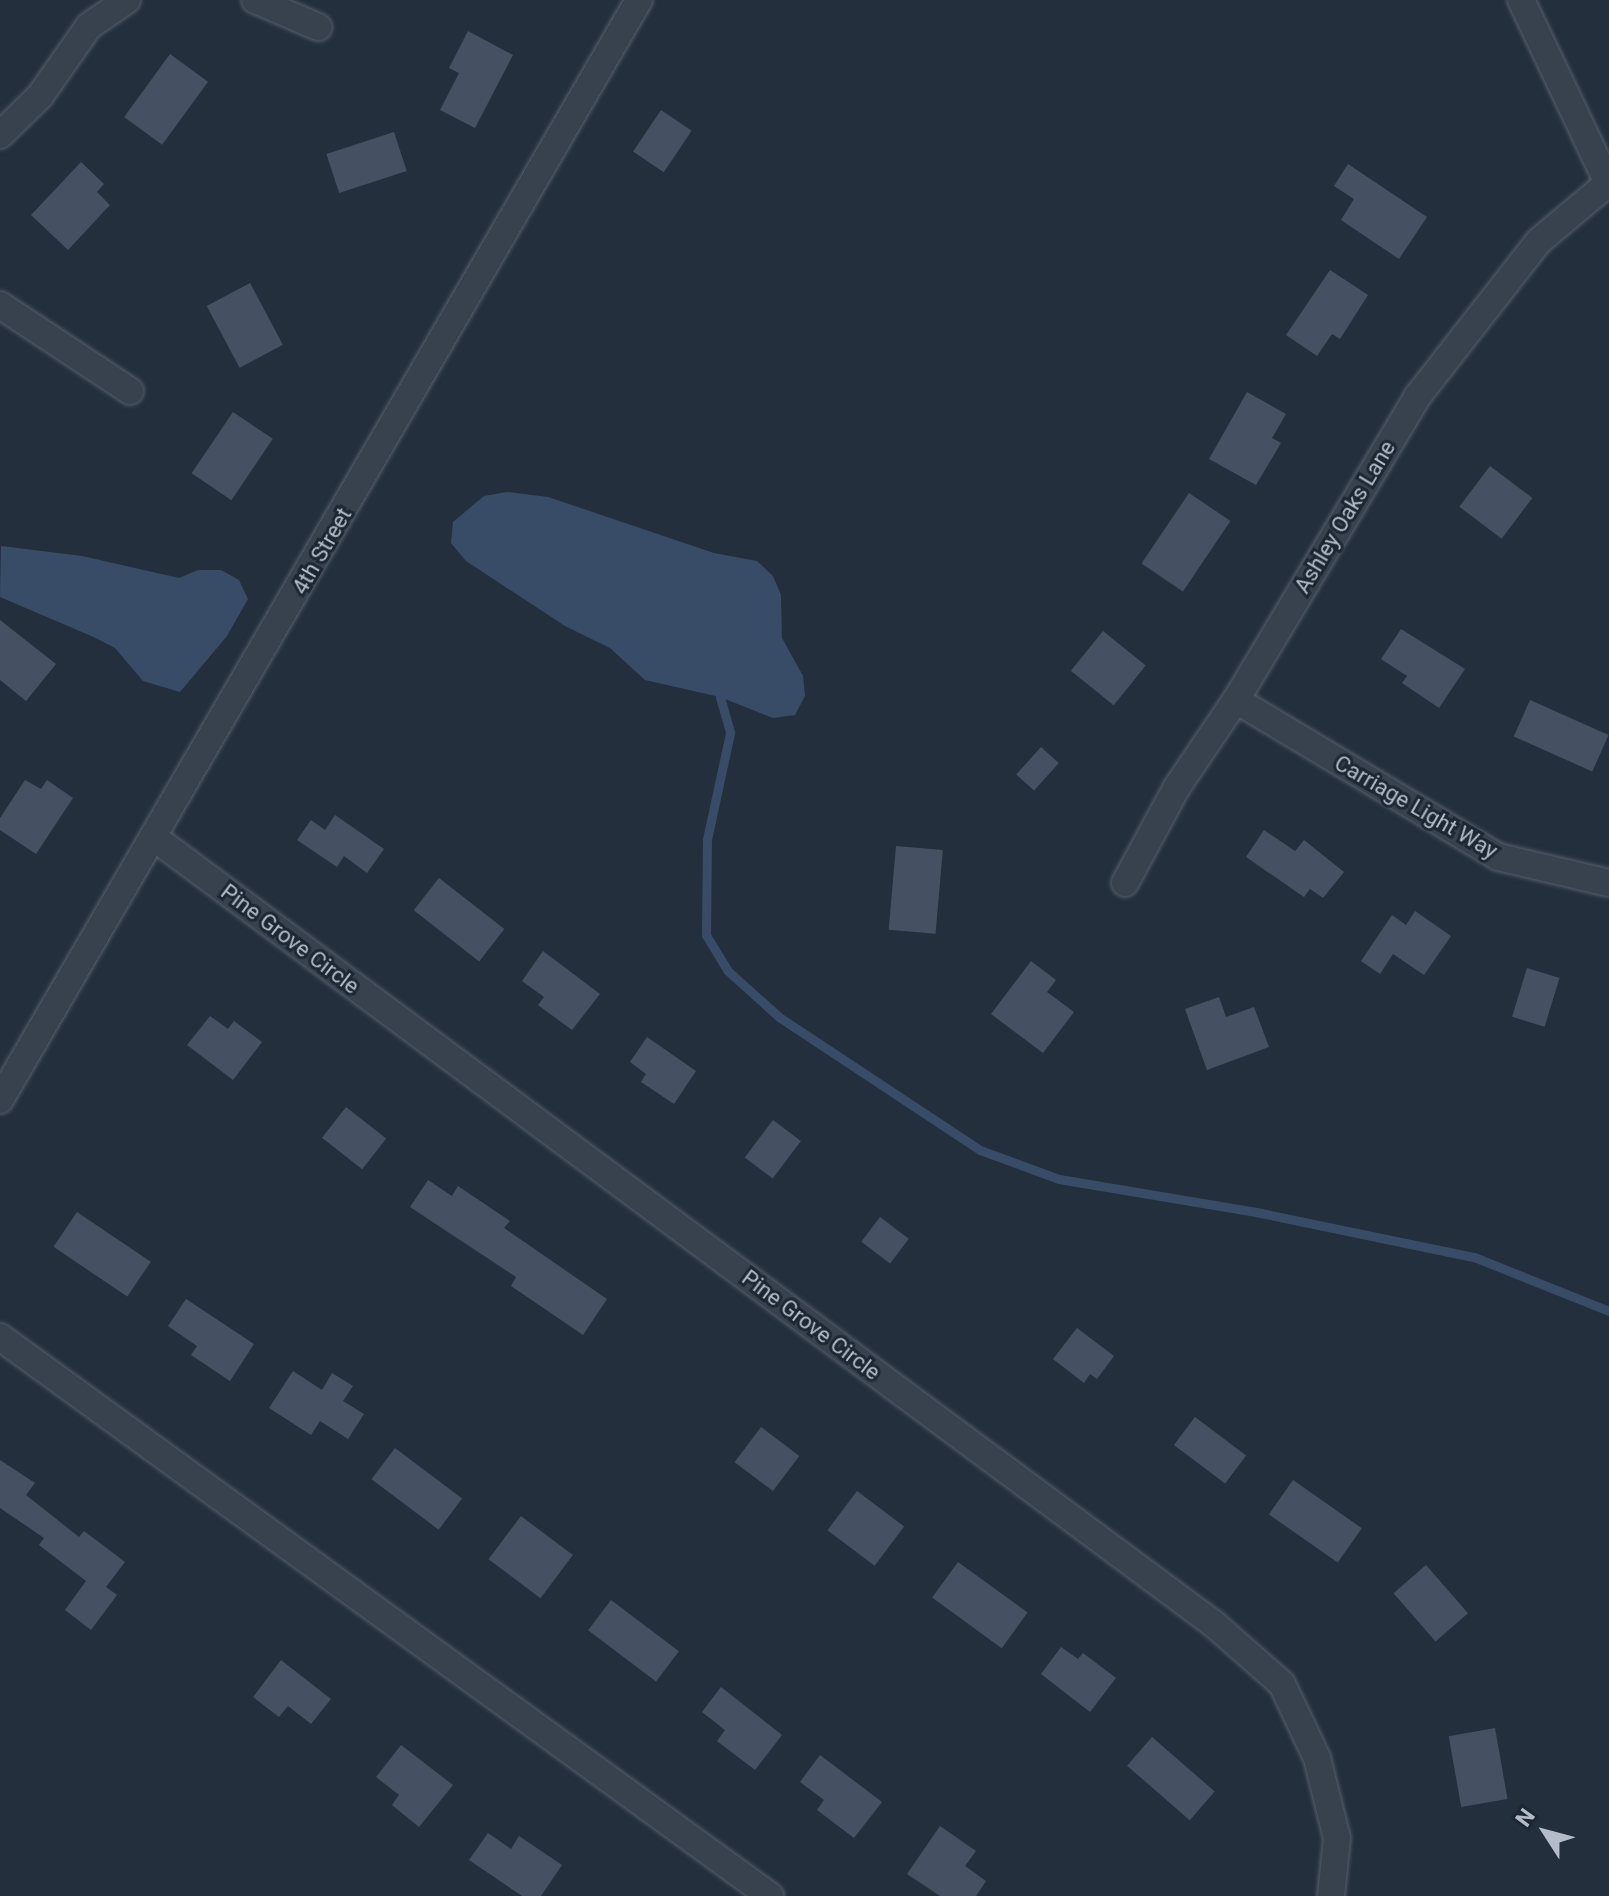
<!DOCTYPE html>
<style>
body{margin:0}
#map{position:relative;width:1609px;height:1896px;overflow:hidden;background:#242f3e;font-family:Roboto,sans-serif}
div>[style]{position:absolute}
.water>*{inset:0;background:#394c67}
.stream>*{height:9px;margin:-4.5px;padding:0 4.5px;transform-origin:4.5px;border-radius:4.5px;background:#394c67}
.building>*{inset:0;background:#455162;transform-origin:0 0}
.roads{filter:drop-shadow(0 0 2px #565f6c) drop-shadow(0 0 2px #565f6c)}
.street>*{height:26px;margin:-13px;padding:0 13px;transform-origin:13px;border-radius:13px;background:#38414e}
span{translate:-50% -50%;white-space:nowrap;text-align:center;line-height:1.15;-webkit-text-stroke:6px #1d2633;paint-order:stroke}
.street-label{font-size:22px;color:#b4bcc9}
.north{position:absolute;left:1505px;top:1792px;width:80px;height:80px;-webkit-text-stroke:6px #1d2633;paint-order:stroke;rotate:306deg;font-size:22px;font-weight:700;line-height:32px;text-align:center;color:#b4bcc9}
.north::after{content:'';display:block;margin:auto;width:28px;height:36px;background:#b4bcc9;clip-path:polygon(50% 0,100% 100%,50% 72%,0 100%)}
</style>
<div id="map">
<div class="water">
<i style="clip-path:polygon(507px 492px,548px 497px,714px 553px,757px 561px,773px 576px,781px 595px,782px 638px,803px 676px,805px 696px,795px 715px,773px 718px,720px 697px,645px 680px,610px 648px,565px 626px,466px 561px,451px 543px,453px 522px,484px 496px)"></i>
<i style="clip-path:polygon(1px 546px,82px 556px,179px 578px,198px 570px,221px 570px,239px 580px,248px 599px,227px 636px,180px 692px,143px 681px,115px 648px,96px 638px,0 597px)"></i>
</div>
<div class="stream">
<i style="left:720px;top:697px;width:37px;rotate:74deg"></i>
<i style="left:730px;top:733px;width:108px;rotate:102.2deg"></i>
<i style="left:707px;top:839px;width:96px;rotate:90.6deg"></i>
<i style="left:706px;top:935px;width:42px;rotate:58.6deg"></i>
<i style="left:728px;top:971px;width:69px;rotate:42deg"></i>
<i style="left:779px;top:1017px;width:241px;rotate:33.5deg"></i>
<i style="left:980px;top:1150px;width:84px;rotate:20.2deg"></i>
<i style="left:1059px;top:1179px;width:200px;rotate:9.5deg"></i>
<i style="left:1256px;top:1212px;width:223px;rotate:11.7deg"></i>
<i style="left:1474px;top:1257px;width:145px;rotate:21.8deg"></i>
</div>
<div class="building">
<i style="clip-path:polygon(468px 31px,513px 55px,475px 128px,440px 110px,459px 73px,449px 68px)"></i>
<i style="left:170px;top:54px;width:47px;height:78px;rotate:36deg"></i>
<i style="left:661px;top:110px;width:37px;height:50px;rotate:34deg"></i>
<i style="left:394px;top:132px;width:41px;height:71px;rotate:72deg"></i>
<i style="clip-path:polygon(81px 162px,104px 184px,97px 192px,110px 205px,68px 250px,31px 215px)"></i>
<i style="clip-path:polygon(1348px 164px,1427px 217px,1399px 259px,1341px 220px,1354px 199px,1334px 186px)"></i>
<i style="clip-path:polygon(1330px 270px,1368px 295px,1340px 339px,1332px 334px,1317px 356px,1286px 335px)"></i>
<i style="left:250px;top:283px;width:70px;height:49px;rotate:62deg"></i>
<i style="clip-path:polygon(1247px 392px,1286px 414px,1272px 438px,1281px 443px,1256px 485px,1209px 459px)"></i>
<i style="left:233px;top:412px;width:48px;height:74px;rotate:34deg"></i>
<i style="left:1490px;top:466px;width:53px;height:51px;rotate:37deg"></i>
<i style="left:1189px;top:493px;width:50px;height:85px;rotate:34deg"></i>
<i style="clip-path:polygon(0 620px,56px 664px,26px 701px,0 680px)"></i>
<i style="clip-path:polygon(1401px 629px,1465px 669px,1439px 708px,1402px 683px,1407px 676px,1381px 659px)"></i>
<i style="left:1103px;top:631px;width:55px;height:51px;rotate:39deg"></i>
<i style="left:1530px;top:700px;width:86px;height:40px;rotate:24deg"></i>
<i style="left:1041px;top:747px;width:24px;height:37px;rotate:42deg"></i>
<i style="clip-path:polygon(25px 780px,41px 789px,47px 780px,73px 798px,36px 854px,0 830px,0 818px)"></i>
<i style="clip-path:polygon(335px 815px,384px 849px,367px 873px,344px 856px,337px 867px,297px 840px,311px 820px,325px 830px)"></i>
<i style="clip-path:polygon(1264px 830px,1295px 851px,1304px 840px,1344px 872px,1323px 898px,1310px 889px,1304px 897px,1246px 857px)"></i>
<i style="left:896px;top:846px;width:47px;height:84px;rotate:5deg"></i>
<i style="left:439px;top:878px;width:83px;height:41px;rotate:38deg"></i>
<i style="clip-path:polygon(1415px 911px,1451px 936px,1424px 975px,1393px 954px,1380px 974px,1361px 961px,1392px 915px,1406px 925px)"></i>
<i style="clip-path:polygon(543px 951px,600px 994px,572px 1030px,538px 1005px,544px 997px,522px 981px)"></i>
<i style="clip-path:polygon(1031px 961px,1056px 980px,1047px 992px,1074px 1012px,1043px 1053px,991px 1014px)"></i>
<i style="left:1527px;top:968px;width:34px;height:51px;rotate:17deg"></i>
<i style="clip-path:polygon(1219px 997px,1226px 1017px,1254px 1007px,1269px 1047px,1207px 1070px,1185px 1009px)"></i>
<i style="clip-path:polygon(210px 1016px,228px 1029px,234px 1021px,262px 1042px,233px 1080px,187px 1045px)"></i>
<i style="clip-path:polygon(647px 1037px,696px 1071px,674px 1104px,641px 1082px,646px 1074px,630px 1062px)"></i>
<i style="left:346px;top:1107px;width:51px;height:39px;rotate:38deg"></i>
<i style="left:773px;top:1120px;width:35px;height:47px;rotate:37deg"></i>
<i style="clip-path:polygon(428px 1180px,452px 1196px,458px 1186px,510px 1221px,504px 1228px,607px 1299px,583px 1335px,511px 1286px,516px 1277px,410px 1207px)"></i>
<i style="left:77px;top:1212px;width:89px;height:42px;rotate:34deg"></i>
<i style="left:880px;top:1217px;width:36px;height:31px;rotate:37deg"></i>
<i style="clip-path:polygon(186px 1299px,254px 1344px,230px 1381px,191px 1355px,197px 1346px,168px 1326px)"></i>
<i style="clip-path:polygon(1077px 1328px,1114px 1356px,1097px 1379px,1090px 1374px,1084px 1383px,1053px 1359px)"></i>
<i style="clip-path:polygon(293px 1371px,322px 1390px,332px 1373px,353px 1386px,343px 1401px,364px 1414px,348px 1439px,320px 1421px,311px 1435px,269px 1408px)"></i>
<i style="left:1195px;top:1417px;width:64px;height:35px;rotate:37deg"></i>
<i style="left:761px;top:1427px;width:48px;height:44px;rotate:37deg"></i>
<i style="left:395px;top:1448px;width:84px;height:39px;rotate:37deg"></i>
<i style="clip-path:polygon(0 1460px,35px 1483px,26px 1495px,79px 1537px,84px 1531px,125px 1562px,106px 1587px,117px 1595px,91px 1630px,65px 1610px,86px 1581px,39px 1545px,44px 1538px,0 1508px)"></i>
<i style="left:1293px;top:1480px;width:84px;height:42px;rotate:35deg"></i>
<i style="left:857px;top:1491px;width:59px;height:49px;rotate:37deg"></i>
<i style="left:521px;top:1516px;width:65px;height:54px;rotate:37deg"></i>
<i style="left:958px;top:1562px;width:86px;height:44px;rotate:36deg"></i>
<i style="left:1426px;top:1565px;width:64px;height:43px;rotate:49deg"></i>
<i style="left:611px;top:1600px;width:85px;height:38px;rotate:37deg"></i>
<i style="clip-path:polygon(1061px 1647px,1078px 1659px,1083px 1653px,1116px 1678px,1090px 1712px,1041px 1674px)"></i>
<i style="clip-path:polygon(281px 1660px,331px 1699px,311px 1724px,288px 1706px,279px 1717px,253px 1697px)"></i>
<i style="clip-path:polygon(721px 1687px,782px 1735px,755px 1770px,717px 1741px,725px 1730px,702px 1712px)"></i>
<i style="left:1495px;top:1728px;width:72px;height:47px;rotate:80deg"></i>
<i style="left:1152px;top:1737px;width:83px;height:38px;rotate:41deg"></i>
<i style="clip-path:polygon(401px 1745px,453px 1785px,419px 1827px,392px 1805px,399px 1795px,376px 1777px)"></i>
<i style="clip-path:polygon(820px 1755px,882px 1802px,854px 1838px,817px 1810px,824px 1800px,800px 1782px)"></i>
<i style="clip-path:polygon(940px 1826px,976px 1851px,965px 1866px,986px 1881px,976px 1896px,940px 1896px,907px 1874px)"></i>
<i style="clip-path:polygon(488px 1833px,511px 1849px,519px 1836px,562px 1865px,541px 1896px,522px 1896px,469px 1860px)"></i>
</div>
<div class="roads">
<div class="street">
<i style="left:255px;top:0;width:69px;rotate:23.2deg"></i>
<i style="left:1521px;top:0;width:205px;rotate:64.6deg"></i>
<i style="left:0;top:135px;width:56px;rotate:-44.3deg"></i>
<i style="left:40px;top:96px;width:85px;rotate:-55deg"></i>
<i style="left:89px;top:26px;width:46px;rotate:-34.4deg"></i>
<i style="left:0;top:305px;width:156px;rotate:33.5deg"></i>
<i style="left:1236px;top:700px;width:305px;rotate:30.9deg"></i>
<i style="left:1498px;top:857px;width:114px;rotate:13.2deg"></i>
<i style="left:156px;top:839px;width:1319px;rotate:36.58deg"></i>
<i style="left:1215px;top:1625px;width:89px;rotate:41.4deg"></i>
<i style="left:1282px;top:1684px;width:82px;rotate:64.7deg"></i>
<i style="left:1317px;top:1758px;width:82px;rotate:76deg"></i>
<i style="left:1337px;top:1838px;width:58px;rotate:95.9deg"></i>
<i style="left:1125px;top:883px;width:109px;rotate:-61.6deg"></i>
<i style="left:1177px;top:787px;width:105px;rotate:-55.9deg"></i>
<i style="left:1236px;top:700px;width:353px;rotate:-59.1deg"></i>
<i style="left:1417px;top:397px;width:198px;rotate:-52deg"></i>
<i style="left:1539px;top:241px;width:89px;rotate:-40deg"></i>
<i style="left:0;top:1100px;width:1272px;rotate:-59.85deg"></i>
<i style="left:0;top:1337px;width:952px;rotate:35.98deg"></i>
</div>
</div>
<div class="street-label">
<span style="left:1345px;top:517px;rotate:-59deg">Ashley Oaks Lane</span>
<span style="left:322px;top:551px;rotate:-60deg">4th Street</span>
<span style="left:1416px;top:807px;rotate:30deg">Carriage Light Way</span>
<span style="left:290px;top:939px;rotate:37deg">Pine Grove Circle</span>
<span style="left:811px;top:1325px;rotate:37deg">Pine Grove Circle</span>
</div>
<div class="north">N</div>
</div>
